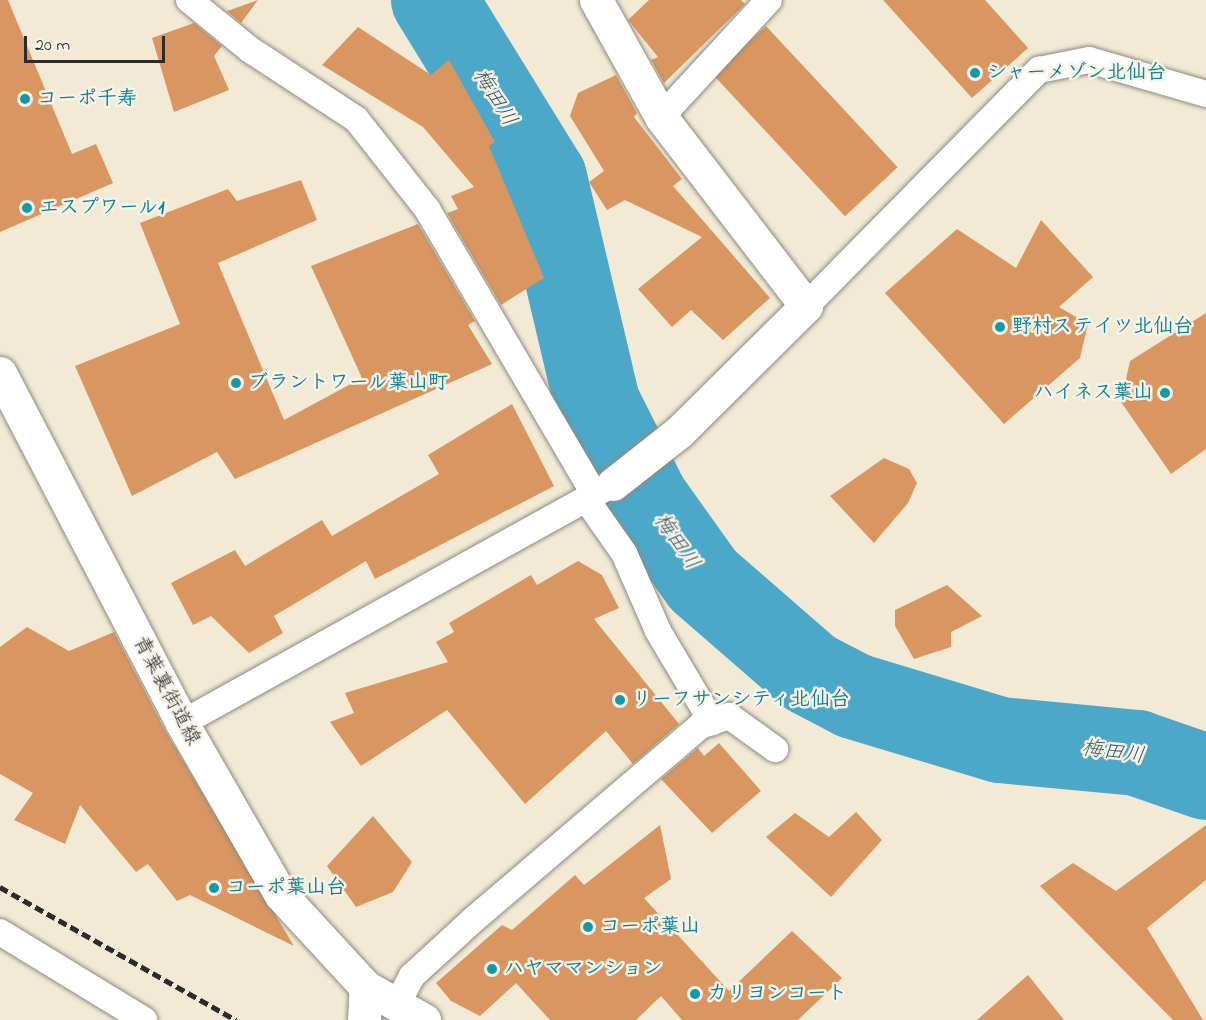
<!DOCTYPE html>
<meta charset="utf-8">
<style>
body{margin:0}
#map{position:relative;width:1206px;height:1020px;overflow:hidden;background:#f2ead4;font-family:"Indie Flower","Klee One",sans-serif}
div>[style]{position:absolute}
.river>*{height:86px;margin:-43px;padding:0 43px;transform-origin:43px;border-radius:43px;background:#4ba8c9}
.building>*{inset:0;background:#d99661;transform-origin:0 0}
.roads{filter:drop-shadow(0 0 2px #8e8a80) drop-shadow(0 0 2px #8e8a80)}
.service>*{height:26px;margin:-13px;padding:0 13px;transform-origin:13px;border-radius:13px;background:#fff}
.minor>*{height:33px;margin:-16.5px;padding:0 16.5px;transform-origin:16.5px;border-radius:16.5px;background:#fff}
.tertiary>*{height:33px;margin:-16.5px;padding:0 16.5px;transform-origin:16.5px;border-radius:16.5px;background:#fff}
.rail>*{height:4.5px;margin-top:-2.25px;transform-origin:0;background:repeating-linear-gradient(90deg,#2b2b2b 0 9px,transparent 0 13.5px)}
.dots>*{width:16px;height:16px;translate:-50% -50%;box-sizing:border-box;border:3px solid #f7f3e8;border-radius:50%}
span{translate:-50% -50%;white-space:nowrap;text-align:center;line-height:1.15;-webkit-text-stroke:5px #f7f3e8;paint-order:stroke}
.culture-label{font-size:20px;color:#0d838f;font-weight:700}
.left{translate:0 -50%;text-align:left}
.right{translate:-100% -50%;text-align:right}
.street-label{font-size:20px;color:#2b2b2b}
.water-label{font-size:21px;color:#365762;font-style:italic}
.scale{position:absolute;left:24px;top:36px;width:141px;height:27px;box-sizing:border-box;border:3px solid #2b2b2b;border-top:0;padding-left:8px;font-size:18px;line-height:21px;white-space:nowrap;color:#2b2b2b;-webkit-text-stroke:4px #f7f3e8;paint-order:stroke}
</style>
<div id="map">
<div class="river">
<i style="left:434px;top:0;width:209px;rotate:58.3deg"></i>
<i style="left:544px;top:178px;width:231px;rotate:76.7deg"></i>
<i style="left:597px;top:403px;width:109px;rotate:63.2deg"></i>
<i style="left:646px;top:500px;width:98px;rotate:54.5deg"></i>
<i style="left:703px;top:580px;width:142px;rotate:41deg"></i>
<i style="left:810px;top:673px;width:50px;rotate:27.6deg"></i>
<i style="left:854px;top:696px;width:152px;rotate:16.8deg"></i>
<i style="left:1000px;top:740px;width:138px;rotate:5.4deg"></i>
<i style="left:1137px;top:753px;width:73px;rotate:19.2deg"></i>
</div>
<div class="building">
<i style="clip-path:polygon(0 0,8px 0,72px 154px,96px 144px,113px 183px,0 232px)"></i>
<i style="clip-path:polygon(258px 0,241px 23px,227px 11px)"></i>
<i style="clip-path:polygon(649px 0,741px 0,745px 4px,664px 83px,651px 60px,658px 57px,628px 20px)"></i>
<i style="clip-path:polygon(883px 0,985px 0,1028px 48px,972px 98px)"></i>
<i style="clip-path:polygon(194px 23px,222px 46px,214px 56px,229px 90px,174px 112px,152px 38px)"></i>
<i style="left:766px;top:26px;width:193px;height:72px;rotate:47deg"></i>
<i style="clip-path:polygon(358px 27px,431px 75px,449px 60px,495px 142px,489px 146px,544px 278px,501px 305px,447px 213px,458px 209px,451px 196px,474px 187px,423px 127px,322px 65px)"></i>
<i style="clip-path:polygon(616px 75px,637px 113px,634px 117px,682px 179px,673px 186px,770px 298px,723px 340px,691px 310px,672px 327px,638px 289px,702px 237px,625px 200px,607px 210px,589px 182px,604px 171px,570px 116px,578px 93px)"></i>
<i style="clip-path:polygon(301px 180px,317px 220px,218px 263px,284px 420px,362px 378px,311px 266px,418px 224px,475px 321px,468px 325px,492px 364px,235px 479px,217px 452px,132px 496px,75px 366px,180px 324px,140px 223px,228px 189px,237px 201px)"></i>
<i style="clip-path:polygon(1041px 220px,1093px 277px,1059px 307px,1088px 324px,1080px 358px,1004px 424px,885px 293px,957px 229px,1016px 268px)"></i>
<i style="clip-path:polygon(1206px 313px,1206px 449px,1171px 474px,1121px 402px,1130px 361px)"></i>
<i style="clip-path:polygon(512px 404px,554px 486px,375px 579px,366px 561px,274px 616px,283px 633px,249px 653px,211px 616px,193px 625px,171px 583px,235px 550px,245px 566px,322px 520px,332px 536px,439px 474px,428px 455px)"></i>
<i style="clip-path:polygon(884px 458px,909px 469px,917px 483px,908px 503px,874px 543px,830px 496px)"></i>
<i style="clip-path:polygon(578px 561px,602px 575px,619px 608px,594px 619px,679px 724px,633px 764px,606px 731px,525px 804px,447px 710px,361px 766px,330px 722px,354px 713px,345px 693px,448px 662px,436px 642px,454px 632px,449px 623px,531px 575px,537px 585px)"></i>
<i style="clip-path:polygon(947px 585px,982px 616px,951px 632px,951px 647px,914px 659px,895px 626px,895px 610px)"></i>
<i style="clip-path:polygon(27px 627px,69px 651px,114px 632px,166px 732px,294px 946px,190px 895px,177px 901px,148px 864px,136px 872px,80px 805px,65px 844px,14px 820px,33px 793px,0 774px,0 647px)"></i>
<i style="clip-path:polygon(719px 743px,761px 791px,712px 833px,661px 779px,698px 748px,704px 756px)"></i>
<i style="clip-path:polygon(856px 812px,882px 840px,831px 897px,766px 837px,795px 813px,829px 837px)"></i>
<i style="clip-path:polygon(373px 816px,412px 862px,393px 892px,356px 907px,327px 866px)"></i>
<i style="clip-path:polygon(660px 825px,671px 879px,644px 898px,729px 991px,792px 931px,842px 978px,798px 1020px,682px 1020px,661px 996px,636px 1020px,550px 1020px,516px 983px,480px 1016px,451px 1001px,436px 983px,502px 925px,512px 930px,575px 875px,584px 885px)"></i>
<i style="clip-path:polygon(1206px 825px,1206px 880px,1147px 928px,1203px 1020px,1173px 1020px,1040px 886px,1073px 863px,1116px 891px)"></i>
<i style="clip-path:polygon(1028px 975px,1064px 1020px,977px 1020px)"></i>
</div>
<div class="roads">
<div class="service">
<i style="left:189px;top:0;width:77px;rotate:39.2deg"></i>
<i style="left:249px;top:49px;width:128px;rotate:33.2deg"></i>
<i style="left:356px;top:119px;width:115px;rotate:51.7deg"></i>
<i style="left:427px;top:209px;width:330px;rotate:59.6deg"></i>
<i style="left:661px;top:117px;width:159px;rotate:-47.3deg"></i>
<i style="left:806px;top:306px;width:332px;rotate:-45.4deg"></i>
<i style="left:1039px;top:70px;width:51px;rotate:-11.3deg"></i>
<i style="left:1089px;top:60px;width:122px;rotate:16.2deg"></i>
<i style="left:586px;top:499px;width:66px;rotate:54.9deg"></i>
<i style="left:624px;top:553px;width:85px;rotate:66.4deg"></i>
<i style="left:658px;top:631px;width:106px;rotate:59.3deg"></i>
<i style="left:182px;top:723px;width:488px;rotate:-29deg"></i>
<i style="left:0;top:932px;width:169px;rotate:31.4deg"></i>
<i style="left:397px;top:1005px;width:33px;rotate:-63deg"></i>
<i style="left:412px;top:976px;width:83px;rotate:-42.6deg"></i>
<i style="left:473px;top:920px;width:299px;rotate:-40.5deg"></i>
<i style="left:700px;top:726px;width:31px;rotate:-19deg"></i>
<i style="left:729px;top:716px;width:57px;rotate:35.7deg"></i>
</div>
<div class="minor">
<i style="left:596px;top:0;width:134px;rotate:60.9deg"></i>
<i style="left:661px;top:117px;width:238px;rotate:52.5deg"></i>
<i style="left:806px;top:306px;width:179px;rotate:135.2deg"></i>
<i style="left:679px;top:432px;width:84px;rotate:141.8deg"></i>
<i style="left:364px;top:1020px;width:33px;rotate:-87deg"></i>
</div>
<div class="tertiary">
<i style="left:0;top:373px;width:394px;rotate:62.5deg"></i>
<i style="left:182px;top:723px;width:198px;rotate:60.1deg"></i>
<i style="left:281px;top:895px;width:125px;rotate:47.3deg"></i>
<i style="left:366px;top:987px;width:67px;rotate:29.6deg"></i>
</div>
</div>
<div class="rail">
<i style="left:0;top:887px;width:271px;rotate:29.4deg"></i>
</div>
<div class="dots">
<i style="left:975px;top:73px;background:#0f9aa8"></i>
<i style="left:25px;top:99px;background:#0f9aa8"></i>
<i style="left:27px;top:208px;background:#0f9aa8"></i>
<i style="left:1000px;top:327px;background:#0f9aa8"></i>
<i style="left:236px;top:383px;background:#0f9aa8"></i>
<i style="left:1165px;top:393px;background:#0f9aa8"></i>
<i style="left:620px;top:700px;background:#0f9aa8"></i>
<i style="left:214px;top:888px;background:#0f9aa8"></i>
<i style="left:588px;top:927px;background:#0f9aa8"></i>
<i style="left:492px;top:969px;background:#0f9aa8"></i>
<i style="left:695px;top:994px;background:#0f9aa8"></i>
</div>
<div class="culture-label">
<span class="left" style="left:987px;top:73px">シャーメゾン北仙台</span>
<span class="left" style="left:37px;top:99px">コーポ千寿</span>
<span class="left" style="left:39px;top:208px">エスプワール1</span>
<span class="left" style="left:1012px;top:327px">野村ステイツ北仙台</span>
<span class="left" style="left:248px;top:383px">ブラントワール葉山町</span>
<span class="right" style="left:1153px;top:393px">ハイネス葉山</span>
<span class="left" style="left:632px;top:700px">リーフサンシティ北仙台</span>
<span class="left" style="left:226px;top:888px">コーポ葉山台</span>
<span class="left" style="left:600px;top:927px">コーポ葉山</span>
<span class="left" style="left:504px;top:969px">ハヤママンション</span>
<span class="left" style="left:707px;top:994px">カリヨンコート</span>
</div>
<div class="street-label">
<span style="left:166px;top:691px;rotate:62deg">青葉裏街道線</span>
</div>
<div class="water-label">
<span style="left:494px;top:98px;rotate:58deg">梅田川</span>
<span style="left:676px;top:542px;rotate:55deg">梅田川</span>
<span style="left:1113px;top:753px;rotate:8deg">梅田川</span>
</div>
<div class="scale">20 m</div>
</div>
